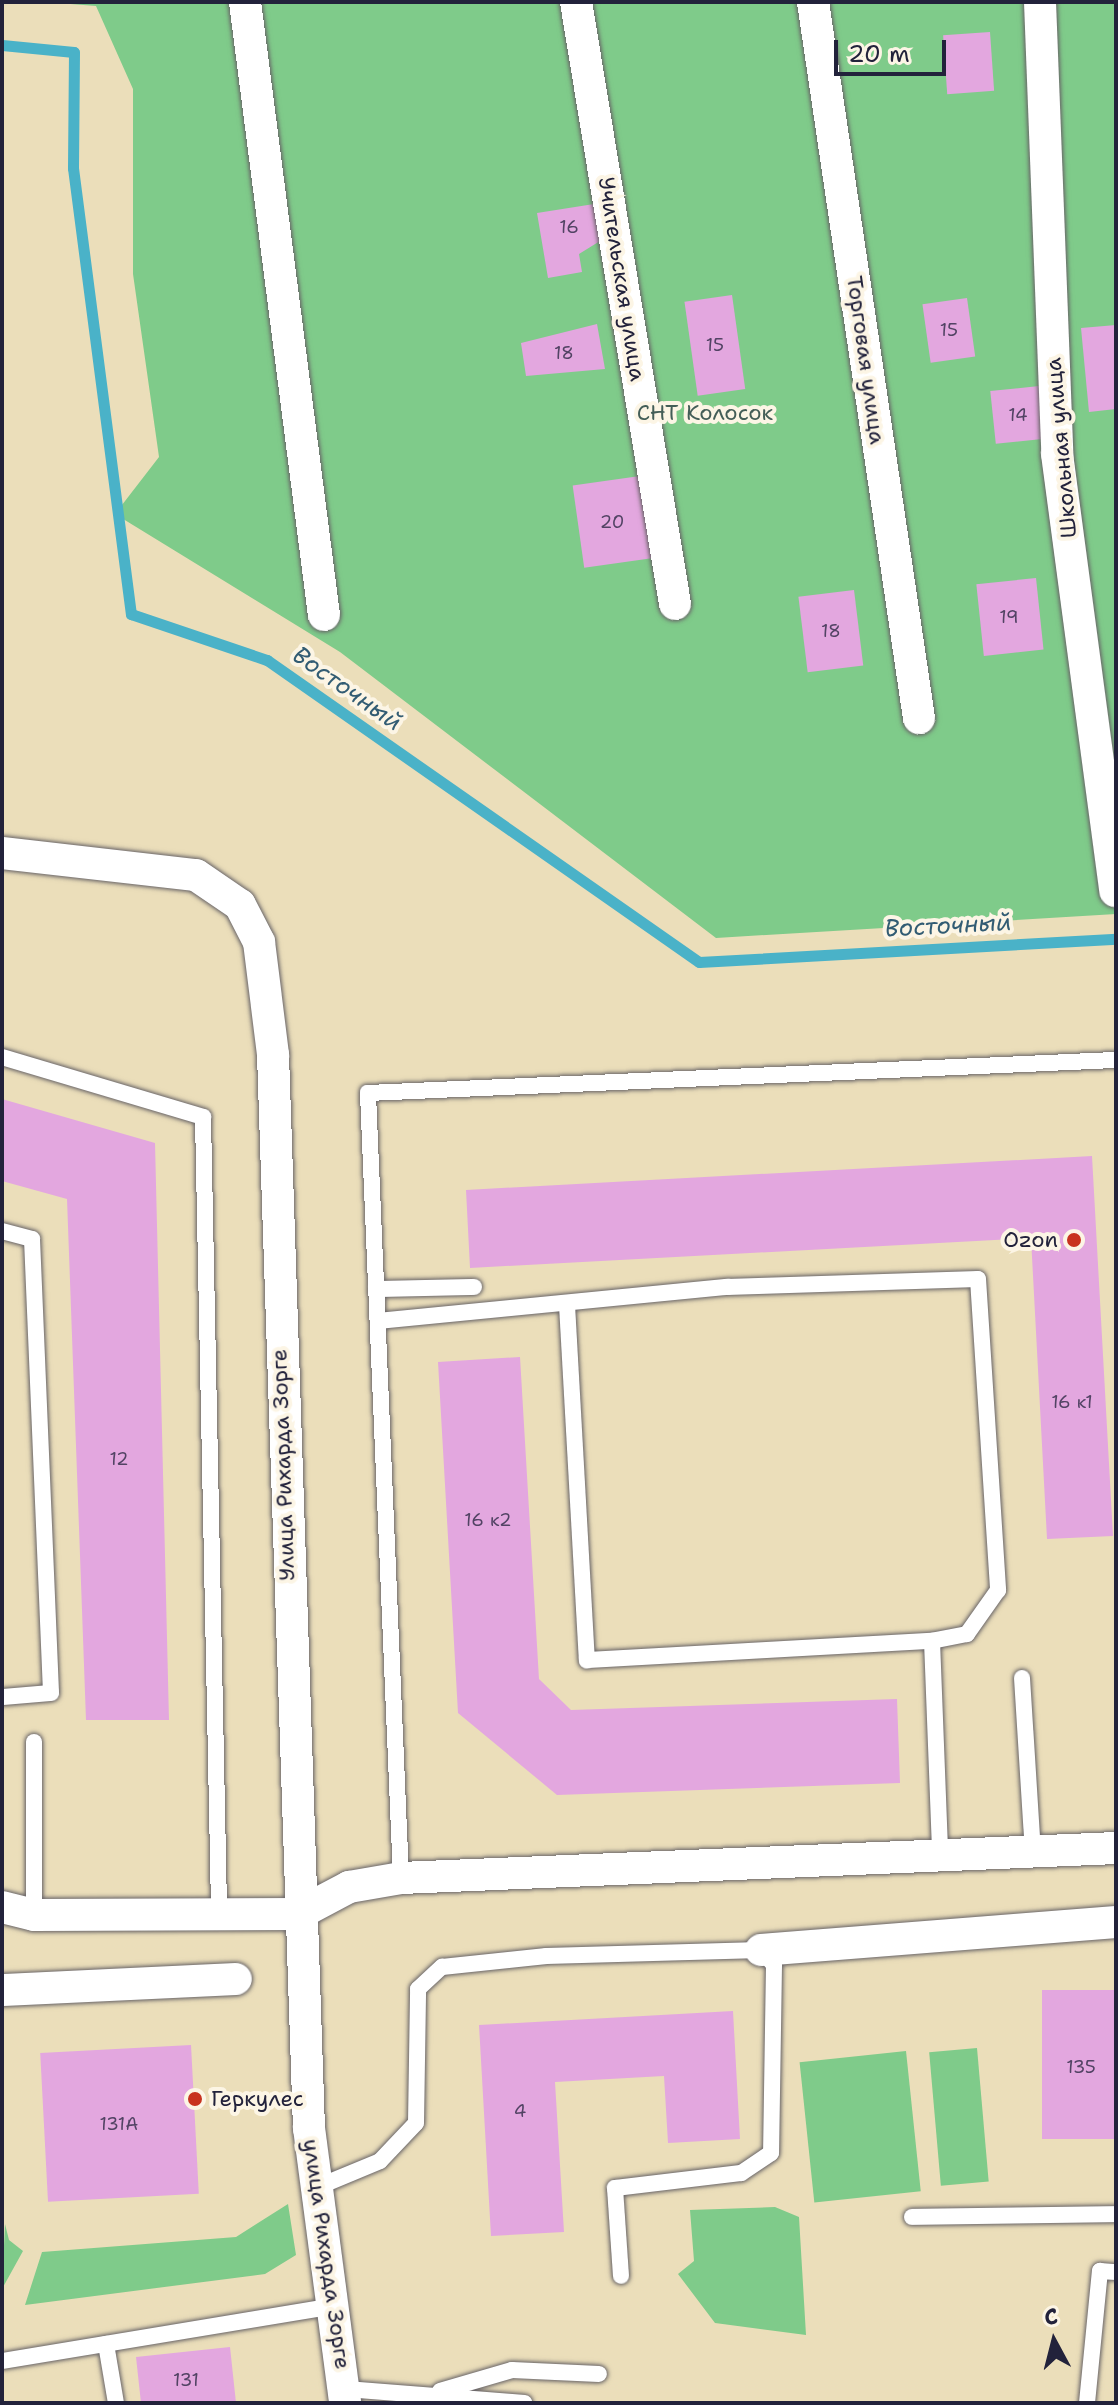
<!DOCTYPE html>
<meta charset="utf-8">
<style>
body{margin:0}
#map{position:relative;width:1118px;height:2405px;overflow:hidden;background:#ebdeba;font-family:"Shantell Sans",sans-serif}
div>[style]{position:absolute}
.green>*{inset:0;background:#7fcb8a;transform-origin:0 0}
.stream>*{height:11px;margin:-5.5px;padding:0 5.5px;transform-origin:5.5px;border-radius:5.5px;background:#4ab2c8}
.building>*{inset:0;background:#e3a7df;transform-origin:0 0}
.roads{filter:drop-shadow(0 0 2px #686467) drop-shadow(0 0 2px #686467)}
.service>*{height:16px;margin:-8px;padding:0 8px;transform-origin:8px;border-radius:8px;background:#fff}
.minor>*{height:32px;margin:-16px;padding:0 16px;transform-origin:16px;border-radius:16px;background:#fff}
.dots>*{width:22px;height:22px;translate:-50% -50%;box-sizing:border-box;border:4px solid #fcf5e5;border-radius:50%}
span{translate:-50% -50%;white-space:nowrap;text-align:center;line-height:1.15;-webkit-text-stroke:8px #fcf5e5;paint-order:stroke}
.number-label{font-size:18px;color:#524364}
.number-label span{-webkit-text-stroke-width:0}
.street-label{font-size:22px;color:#22223b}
.park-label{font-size:22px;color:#435d57}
.poi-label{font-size:22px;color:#22223b}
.right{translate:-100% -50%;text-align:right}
.left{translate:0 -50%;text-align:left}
.water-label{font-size:24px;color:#325c73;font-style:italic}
.frame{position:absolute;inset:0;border:4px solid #22223b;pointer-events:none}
.north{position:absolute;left:1014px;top:2301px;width:80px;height:80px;-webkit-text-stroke:6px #fcf5e5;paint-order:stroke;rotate:353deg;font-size:22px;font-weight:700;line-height:32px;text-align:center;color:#22223b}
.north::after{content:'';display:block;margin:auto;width:28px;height:36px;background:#22223b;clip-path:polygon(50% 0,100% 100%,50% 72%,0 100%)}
.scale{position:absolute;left:834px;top:40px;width:112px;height:36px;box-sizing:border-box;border:4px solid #22223b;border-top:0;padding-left:10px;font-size:24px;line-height:28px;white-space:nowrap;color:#22223b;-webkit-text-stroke:6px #fcf5e5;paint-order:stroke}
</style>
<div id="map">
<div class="green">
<i style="clip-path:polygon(45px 2px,1116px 2px,1116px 914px,716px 938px,340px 652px,115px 514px,159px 457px,133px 274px,133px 89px,96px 6px)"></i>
<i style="left:977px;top:2048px;width:134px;height:48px;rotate:85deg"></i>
<i style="left:906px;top:2051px;width:141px;height:107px;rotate:84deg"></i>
<i style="clip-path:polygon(288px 2204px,296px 2255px,265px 2274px,25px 2305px,42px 2252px,236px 2237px)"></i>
<i style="clip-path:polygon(775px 2207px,799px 2217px,806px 2335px,715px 2323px,678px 2274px,694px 2261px,690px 2210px)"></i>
<i style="clip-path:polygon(5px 2224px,9px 2240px,23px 2251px,2px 2289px)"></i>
</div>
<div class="stream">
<i style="left:2px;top:45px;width:72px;rotate:5.6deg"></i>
<i style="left:74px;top:52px;width:116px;rotate:90.5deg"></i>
<i style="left:73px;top:168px;width:450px;rotate:82.6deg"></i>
<i style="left:131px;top:614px;width:144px;rotate:18.7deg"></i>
<i style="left:267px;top:660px;width:527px;rotate:34.96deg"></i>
<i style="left:699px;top:962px;width:418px;rotate:-3.2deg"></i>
</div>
<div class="building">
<i style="left:990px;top:32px;width:59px;height:47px;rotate:86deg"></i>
<i style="clip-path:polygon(594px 204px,600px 241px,579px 254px,582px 272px,548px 278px,537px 213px)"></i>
<i style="left:732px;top:295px;width:95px;height:48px;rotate:82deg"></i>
<i style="left:967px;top:298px;width:59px;height:45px;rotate:82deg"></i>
<i style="clip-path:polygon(597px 324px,605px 369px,526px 376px,521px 343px)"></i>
<i style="clip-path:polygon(1116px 325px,1116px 409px,1089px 412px,1081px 328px)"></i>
<i style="left:1039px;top:386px;width:53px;height:49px;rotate:84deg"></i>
<i style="left:640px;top:476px;width:83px;height:68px;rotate:82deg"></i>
<i style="left:1036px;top:578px;width:72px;height:60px;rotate:84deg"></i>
<i style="left:854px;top:590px;width:76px;height:56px;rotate:83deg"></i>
<i style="clip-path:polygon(2px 1099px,155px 1143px,169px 1720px,86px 1720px,67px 1199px,2px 1181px)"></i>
<i style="clip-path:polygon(1092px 1156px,1113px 1536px,1047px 1539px,1031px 1238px,470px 1268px,466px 1190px)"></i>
<i style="clip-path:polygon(520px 1357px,539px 1679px,571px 1710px,897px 1699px,900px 1783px,557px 1795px,458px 1713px,438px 1362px)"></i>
<i style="left:1116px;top:1990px;width:149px;height:74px;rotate:90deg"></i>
<i style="clip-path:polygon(733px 2011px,740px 2139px,668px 2143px,664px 2076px,555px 2082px,564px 2232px,491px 2236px,479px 2025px)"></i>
<i style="left:191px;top:2045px;width:149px;height:151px;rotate:87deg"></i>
<i style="clip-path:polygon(230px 2347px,236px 2403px,141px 2403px,136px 2357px)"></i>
</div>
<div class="roads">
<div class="service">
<i style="left:2px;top:1057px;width:210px;rotate:16.6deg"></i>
<i style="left:203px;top:1117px;width:792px;rotate:88.84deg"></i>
<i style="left:2px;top:1231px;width:31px;rotate:15deg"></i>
<i style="left:32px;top:1239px;width:454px;rotate:87.6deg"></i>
<i style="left:51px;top:1693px;width:49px;rotate:175.3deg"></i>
<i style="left:376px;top:1289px;width:98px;rotate:-1.2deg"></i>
<i style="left:567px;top:1305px;width:356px;rotate:86.8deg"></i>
<i style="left:587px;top:1660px;width:346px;rotate:-3.2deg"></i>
<i style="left:378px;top:1321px;width:351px;rotate:-5.6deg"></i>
<i style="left:727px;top:1287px;width:251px;rotate:-1.8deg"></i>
<i style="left:978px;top:1279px;width:312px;rotate:86.3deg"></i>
<i style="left:998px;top:1590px;width:54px;rotate:125.2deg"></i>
<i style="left:967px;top:1634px;width:36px;rotate:169deg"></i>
<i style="left:932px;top:1641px;width:212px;rotate:87.8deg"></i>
<i style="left:1022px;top:1678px;width:173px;rotate:86.4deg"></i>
<i style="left:401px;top:1878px;width:786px;rotate:-92.41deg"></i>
<i style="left:368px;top:1093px;width:749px;rotate:-2.53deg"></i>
<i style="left:34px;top:1915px;width:173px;rotate:-90deg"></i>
<i style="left:320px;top:2186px;width:65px;rotate:-22.6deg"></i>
<i style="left:380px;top:2161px;width:52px;rotate:-46.5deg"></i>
<i style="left:416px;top:2123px;width:134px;rotate:-89.1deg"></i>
<i style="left:418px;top:1989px;width:33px;rotate:-43deg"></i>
<i style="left:442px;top:1967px;width:105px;rotate:-6deg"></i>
<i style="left:546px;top:1956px;width:215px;rotate:-1.6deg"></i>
<i style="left:761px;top:1950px;width:20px;rotate:49deg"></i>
<i style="left:774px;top:1965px;width:188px;rotate:90.9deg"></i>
<i style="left:771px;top:2153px;width:36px;rotate:146deg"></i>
<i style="left:741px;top:2173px;width:127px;rotate:173.2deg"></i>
<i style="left:615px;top:2188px;width:88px;rotate:86.1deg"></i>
<i style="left:912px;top:2217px;width:204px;rotate:-0.8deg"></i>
<i style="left:106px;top:2344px;width:60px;rotate:80.4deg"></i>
<i style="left:2px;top:2361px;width:338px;rotate:-9.4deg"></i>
<i style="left:346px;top:2389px;width:179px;rotate:4.5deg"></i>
<i style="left:440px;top:2391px;width:75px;rotate:-16.3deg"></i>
<i style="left:512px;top:2370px;width:87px;rotate:2.6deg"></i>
<i style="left:1087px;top:2403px;width:133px;rotate:-84.4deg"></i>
<i style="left:1100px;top:2271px;width:16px;rotate:4deg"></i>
</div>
<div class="minor">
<i style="left:245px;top:2px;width:618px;rotate:82.66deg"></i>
<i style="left:576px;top:2px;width:610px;rotate:80.66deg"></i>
<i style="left:813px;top:2px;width:724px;rotate:81.58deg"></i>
<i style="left:1040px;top:2px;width:452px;rotate:87.8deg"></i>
<i style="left:1057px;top:454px;width:441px;rotate:82.4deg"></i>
<i style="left:2px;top:853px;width:195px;rotate:6.5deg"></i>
<i style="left:196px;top:875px;width:53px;rotate:34.3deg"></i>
<i style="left:240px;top:905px;width:42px;rotate:62.8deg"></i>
<i style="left:259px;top:942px;width:114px;rotate:82.9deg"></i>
<i style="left:273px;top:1055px;width:1074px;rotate:88.08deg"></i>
<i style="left:309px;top:2128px;width:277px;rotate:82.5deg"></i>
<i style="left:2px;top:1907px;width:33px;rotate:14deg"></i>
<i style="left:34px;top:1915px;width:264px;rotate:-0.2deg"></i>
<i style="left:298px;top:1914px;width:58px;rotate:-27.9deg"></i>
<i style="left:349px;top:1887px;width:53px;rotate:-9.8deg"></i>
<i style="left:401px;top:1878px;width:716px;rotate:-2.4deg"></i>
<i style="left:761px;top:1950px;width:356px;rotate:-4.5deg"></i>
<i style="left:2px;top:1990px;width:234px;rotate:-2.7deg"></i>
</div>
</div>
<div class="dots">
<i style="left:1074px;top:1240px;background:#c8321e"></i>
<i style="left:195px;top:2099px;background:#c8321e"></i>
</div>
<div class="number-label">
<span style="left:569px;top:227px">16</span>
<span style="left:949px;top:330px">15</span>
<span style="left:715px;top:345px">15</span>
<span style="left:564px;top:353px">18</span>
<span style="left:1018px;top:415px">14</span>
<span style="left:612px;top:522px">20</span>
<span style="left:1009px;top:617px">19</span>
<span style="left:831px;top:631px">18</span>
<span style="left:1072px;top:1402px">16 к1</span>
<span style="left:119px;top:1459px">12</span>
<span style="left:488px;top:1520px">16 к2</span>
<span style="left:1081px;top:2067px">135</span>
<span style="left:520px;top:2111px">4</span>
<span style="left:119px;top:2124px">131А</span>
<span style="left:186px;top:2380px">131</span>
</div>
<div class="street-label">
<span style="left:622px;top:279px;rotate:81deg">Учительская улица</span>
<span style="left:866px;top:360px;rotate:82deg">Торговая улица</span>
<span style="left:1061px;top:448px;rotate:-95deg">Школьная улица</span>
<span style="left:283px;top:1465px;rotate:-92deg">Улица Рихарда Зорге</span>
<span style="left:327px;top:2254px;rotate:82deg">улица Рихарда Зорге</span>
</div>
<div class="park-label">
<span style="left:705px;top:413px">СНТ Колосок</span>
</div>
<div class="poi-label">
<span class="right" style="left:1058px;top:1240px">Ozon</span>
<span class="left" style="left:211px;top:2099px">Геркулес</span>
</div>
<div class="water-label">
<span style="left:347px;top:689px;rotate:35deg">Восточный</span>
<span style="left:948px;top:926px;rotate:-3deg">Восточный</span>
</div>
<div class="frame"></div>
<div class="north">С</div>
<div class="scale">20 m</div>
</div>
